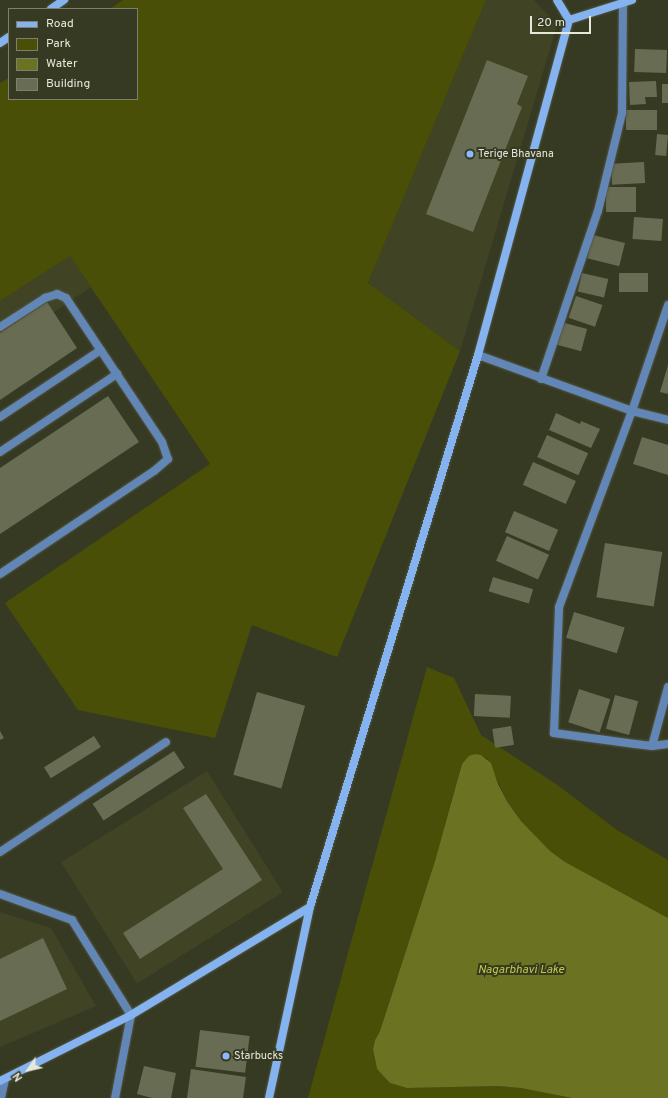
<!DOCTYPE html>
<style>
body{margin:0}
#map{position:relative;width:668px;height:1098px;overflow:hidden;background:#373a23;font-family:Overpass,sans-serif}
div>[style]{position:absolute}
.built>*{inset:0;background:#404425;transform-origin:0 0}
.green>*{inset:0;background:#4a4f07}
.water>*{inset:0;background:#6b7222}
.building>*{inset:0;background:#686c53;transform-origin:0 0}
.roads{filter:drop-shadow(0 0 1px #535640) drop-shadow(0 0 1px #535640)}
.lane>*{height:8px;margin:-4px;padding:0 4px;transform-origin:4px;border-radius:4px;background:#6287b7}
.street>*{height:8px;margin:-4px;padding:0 4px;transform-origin:4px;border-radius:4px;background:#6287b7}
.secondary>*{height:8px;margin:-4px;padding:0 4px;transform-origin:4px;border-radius:4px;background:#84b3f0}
.dots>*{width:11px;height:11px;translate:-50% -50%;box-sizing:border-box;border:2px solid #373a23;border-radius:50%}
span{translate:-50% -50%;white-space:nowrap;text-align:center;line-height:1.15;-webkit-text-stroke:4px #373a23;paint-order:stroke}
.poi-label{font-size:11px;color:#e6e8da}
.left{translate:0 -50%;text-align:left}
.water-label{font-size:12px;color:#bfcc42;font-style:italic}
.legend{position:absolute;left:8px;top:8px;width:130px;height:92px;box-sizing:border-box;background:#373a23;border:1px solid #7d806c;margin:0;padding:5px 7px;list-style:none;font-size:12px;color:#e6e8da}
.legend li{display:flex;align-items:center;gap:8px;height:20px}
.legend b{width:20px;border:1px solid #7d806c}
.north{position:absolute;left:8px;top:1050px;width:40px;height:40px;-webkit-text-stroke:3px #373a23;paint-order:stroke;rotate:236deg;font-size:11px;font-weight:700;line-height:16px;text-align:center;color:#e6e8da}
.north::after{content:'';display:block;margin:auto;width:14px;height:18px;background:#e6e8da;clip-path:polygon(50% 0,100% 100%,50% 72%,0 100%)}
.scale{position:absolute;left:530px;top:16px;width:61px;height:18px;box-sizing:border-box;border:2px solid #e6e8da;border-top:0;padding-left:5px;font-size:12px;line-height:14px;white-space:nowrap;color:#e6e8da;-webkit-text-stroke:3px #373a23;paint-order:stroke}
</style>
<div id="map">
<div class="built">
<i style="clip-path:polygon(486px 0,534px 0,557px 25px,460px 351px,368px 283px)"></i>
<i style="clip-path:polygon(70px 256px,91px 287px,0 348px,0 301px)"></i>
<i style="left:207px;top:771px;width:143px;height:172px;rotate:58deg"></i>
<i style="clip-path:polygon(0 912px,51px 928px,96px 1006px,0 1047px)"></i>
</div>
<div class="green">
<i style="clip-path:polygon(123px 0,486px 0,368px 283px,460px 351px,337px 657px,252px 625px,215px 738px,78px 710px,5px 603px,210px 464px,70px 256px,0 301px,0 83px,9px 78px,9px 99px,137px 99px,137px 9px,110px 9px)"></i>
<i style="clip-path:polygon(427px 667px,454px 678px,481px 735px,556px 784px,617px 830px,668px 860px,668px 918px,565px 862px,550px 851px,521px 821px,508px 803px,487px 758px,475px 754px,462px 764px,435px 861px,380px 1031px,375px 1040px,373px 1049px,377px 1069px,390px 1083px,407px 1088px,497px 1086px,521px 1088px,572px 1098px,308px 1098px)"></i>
</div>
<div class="water">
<i style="clip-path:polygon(475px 754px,481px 755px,491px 763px,498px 784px,508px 803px,521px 821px,550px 851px,565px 862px,668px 918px,668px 1098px,572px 1098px,521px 1088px,497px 1086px,407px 1088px,390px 1083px,377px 1069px,373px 1049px,375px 1040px,380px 1031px,435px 861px,462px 764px,469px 756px)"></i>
</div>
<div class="building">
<i style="left:635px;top:49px;width:32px;height:23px;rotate:2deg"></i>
<i style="clip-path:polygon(487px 60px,528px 76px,517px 104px,522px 107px,473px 232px,426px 214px)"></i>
<i style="clip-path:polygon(656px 81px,657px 97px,645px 97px,646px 104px,630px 105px,629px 82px)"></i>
<i style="left:662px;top:84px;width:6px;height:19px"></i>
<i style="left:626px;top:110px;width:31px;height:20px"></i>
<i style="left:657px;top:134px;width:11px;height:21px;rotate:5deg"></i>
<i style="left:644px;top:162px;width:21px;height:33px;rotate:87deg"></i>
<i style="left:606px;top:187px;width:30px;height:25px"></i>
<i style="left:634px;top:217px;width:29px;height:22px;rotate:4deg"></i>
<i style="left:593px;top:235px;width:33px;height:24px;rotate:14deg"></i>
<i style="left:582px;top:273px;width:27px;height:19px;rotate:13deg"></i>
<i style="left:619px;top:273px;width:29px;height:19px"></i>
<i style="left:576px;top:296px;width:28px;height:23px;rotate:19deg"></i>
<i style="clip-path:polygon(47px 302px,77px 348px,0 400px,0 333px)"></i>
<i style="left:561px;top:322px;width:27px;height:23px;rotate:15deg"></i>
<i style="clip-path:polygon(668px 365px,668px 394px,660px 392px)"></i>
<i style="clip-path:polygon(108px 396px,139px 442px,0 534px,0 468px)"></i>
<i style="clip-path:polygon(556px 413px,580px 424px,581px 421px,600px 429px,591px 448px,549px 430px)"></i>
<i style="left:547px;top:435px;width:45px;height:24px;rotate:24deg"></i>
<i style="clip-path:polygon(642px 437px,668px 445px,668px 475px,633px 464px)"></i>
<i style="left:533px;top:462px;width:47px;height:25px;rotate:24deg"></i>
<i style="left:514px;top:511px;width:48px;height:23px;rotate:23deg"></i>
<i style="left:507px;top:536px;width:46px;height:27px;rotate:24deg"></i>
<i style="left:605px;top:543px;width:58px;height:55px;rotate:9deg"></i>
<i style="left:493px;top:577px;width:42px;height:15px;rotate:17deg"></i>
<i style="left:574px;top:612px;width:53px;height:27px;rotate:17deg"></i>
<i style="left:579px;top:689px;width:33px;height:35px;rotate:18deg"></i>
<i style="left:257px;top:692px;width:50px;height:86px;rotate:16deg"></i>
<i style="left:475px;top:694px;width:36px;height:22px;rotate:3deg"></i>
<i style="left:615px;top:695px;width:24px;height:35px;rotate:15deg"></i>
<i style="left:511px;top:726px;width:19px;height:19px;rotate:81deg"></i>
<i style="clip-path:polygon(0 731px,4px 738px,0 740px)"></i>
<i style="left:94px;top:736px;width:13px;height:59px;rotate:58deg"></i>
<i style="left:174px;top:751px;width:20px;height:97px;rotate:57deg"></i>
<i style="clip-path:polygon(206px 794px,262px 880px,140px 959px,123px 933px,223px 869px,183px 808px)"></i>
<i style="clip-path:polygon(43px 938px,67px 989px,0 1021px,0 959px)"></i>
<i style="left:200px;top:1030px;width:50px;height:37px;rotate:7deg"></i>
<i style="clip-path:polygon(144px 1066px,176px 1073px,171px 1098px,152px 1098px,137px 1094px)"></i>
<i style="clip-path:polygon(191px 1069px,246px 1077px,243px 1098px,187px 1098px)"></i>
</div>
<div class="roads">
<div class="lane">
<i style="left:635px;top:744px;width:17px;rotate:7deg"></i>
<i style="left:652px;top:746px;width:16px;rotate:-7deg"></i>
<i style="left:652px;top:746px;width:61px;rotate:-74.8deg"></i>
<i style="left:0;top:852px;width:199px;rotate:-33.5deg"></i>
</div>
<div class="street">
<i style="left:0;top:327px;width:54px;rotate:-32.8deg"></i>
<i style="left:45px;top:298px;width:13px;rotate:-18deg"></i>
<i style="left:57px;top:294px;width:10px;rotate:24deg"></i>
<i style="left:66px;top:298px;width:173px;rotate:56.3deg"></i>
<i style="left:162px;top:442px;width:18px;rotate:71deg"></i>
<i style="left:168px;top:459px;width:18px;rotate:139deg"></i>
<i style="left:154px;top:471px;width:185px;rotate:146.2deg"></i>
<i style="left:478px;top:355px;width:164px;rotate:20deg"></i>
<i style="left:632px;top:411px;width:37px;rotate:14deg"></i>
<i style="left:541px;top:379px;width:177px;rotate:-71.3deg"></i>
<i style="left:598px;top:211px;width:101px;rotate:-76.2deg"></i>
<i style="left:622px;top:113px;width:110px;rotate:-89.5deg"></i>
<i style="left:0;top:417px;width:121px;rotate:-33.6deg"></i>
<i style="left:0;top:452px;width:141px;rotate:-33.7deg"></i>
<i style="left:635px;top:744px;width:82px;rotate:-172.3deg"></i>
<i style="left:554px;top:733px;width:126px;rotate:-87.7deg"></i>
<i style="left:559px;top:607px;width:209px;rotate:-69.6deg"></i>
<i style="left:632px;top:411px;width:112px;rotate:-71.2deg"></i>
<i style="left:0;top:894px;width:77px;rotate:19.9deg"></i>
<i style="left:72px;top:920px;width:112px;rotate:58.2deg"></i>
<i style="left:131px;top:1015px;width:85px;rotate:100.9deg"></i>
<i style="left:1px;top:1098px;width:19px;rotate:-78deg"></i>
</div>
<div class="secondary">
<i style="left:51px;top:9px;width:16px;rotate:-35deg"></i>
<i style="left:569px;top:20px;width:66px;rotate:-17.6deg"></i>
<i style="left:0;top:43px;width:11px;rotate:-34deg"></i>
<i style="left:0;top:1081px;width:147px;rotate:-26.7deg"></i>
<i style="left:131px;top:1015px;width:209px;rotate:-31.1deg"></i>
<i style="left:269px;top:1098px;width:195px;rotate:-77.9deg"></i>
<i style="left:310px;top:907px;width:577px;rotate:-73.07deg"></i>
<i style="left:478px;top:355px;width:347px;rotate:-74.8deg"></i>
<i style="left:569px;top:20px;width:23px;rotate:-121deg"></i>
</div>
</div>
<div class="dots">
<i style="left:470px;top:154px;background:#88bafc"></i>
<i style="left:226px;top:1056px;background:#88bafc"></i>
</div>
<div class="poi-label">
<span class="left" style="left:478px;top:154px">Terige Bhavana</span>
<span class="left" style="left:234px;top:1056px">Starbucks</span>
</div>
<div class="water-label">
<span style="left:521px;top:971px">Nagarbhavi Lake</span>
</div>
<ul class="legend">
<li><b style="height:5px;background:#84b3f0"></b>Road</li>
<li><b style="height:11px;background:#4a4f07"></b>Park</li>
<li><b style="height:11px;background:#6b7222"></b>Water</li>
<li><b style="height:11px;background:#686c53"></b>Building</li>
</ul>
<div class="north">N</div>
<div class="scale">20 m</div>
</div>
